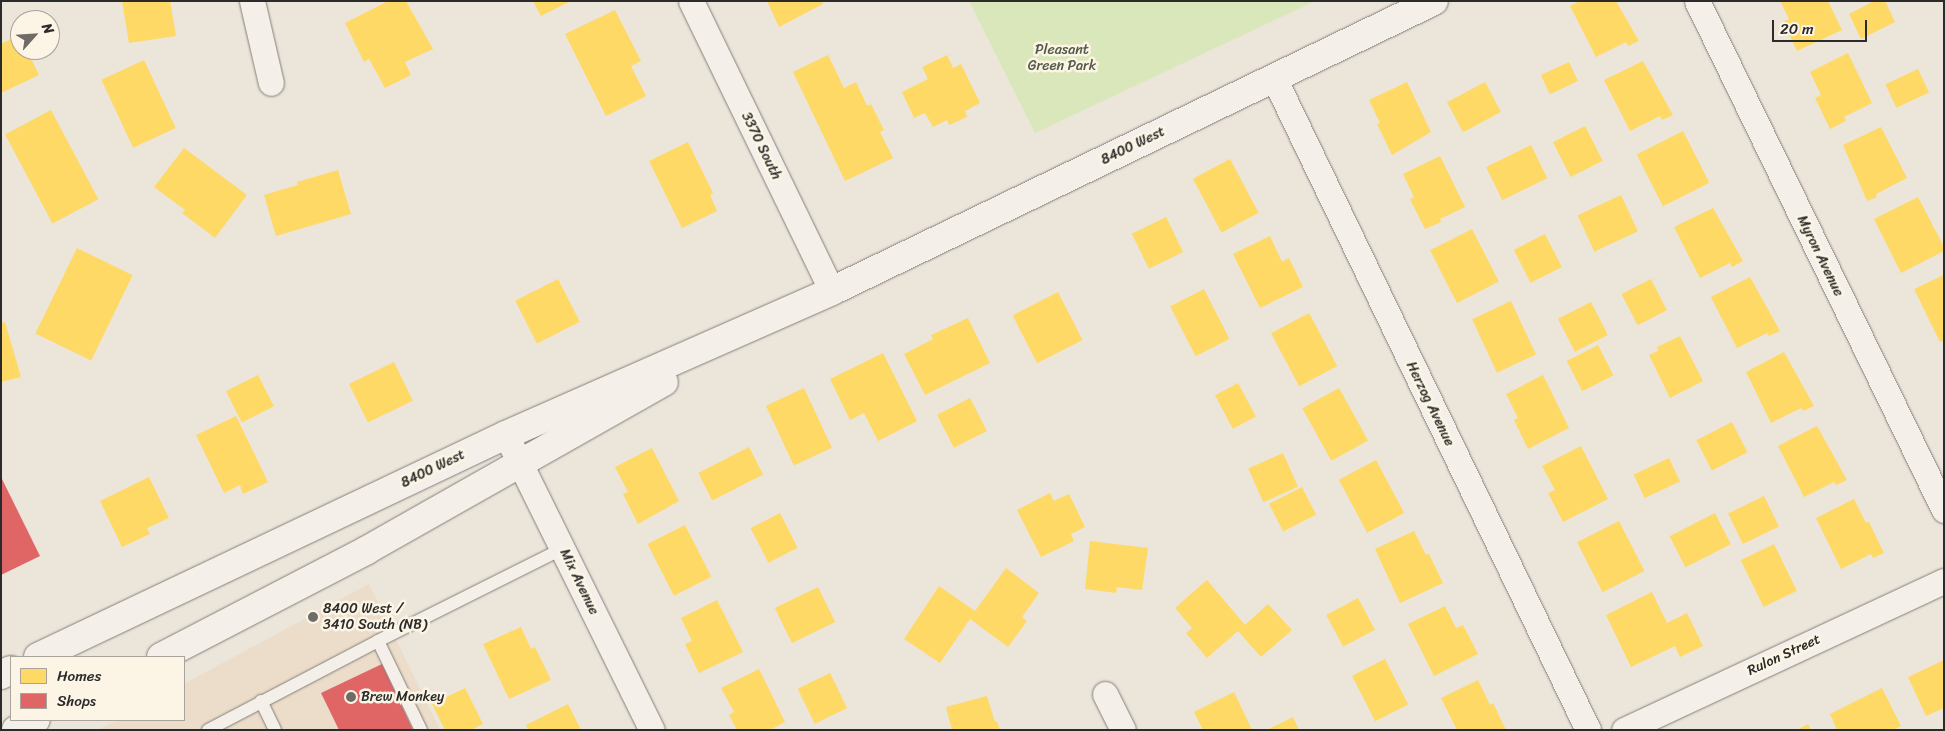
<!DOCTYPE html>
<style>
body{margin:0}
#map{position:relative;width:1945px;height:731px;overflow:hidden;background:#ece5da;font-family:Sriracha,sans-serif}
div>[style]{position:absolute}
.built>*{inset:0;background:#ebddc9}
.green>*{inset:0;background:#dae7ba}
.homes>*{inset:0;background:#ffd966;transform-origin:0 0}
.shops>*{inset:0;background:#e06666}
.roads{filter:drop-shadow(0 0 1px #827f7a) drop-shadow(0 0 1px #827f7a)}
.lane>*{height:12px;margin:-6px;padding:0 6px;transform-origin:6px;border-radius:6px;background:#f4f0e9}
.street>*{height:25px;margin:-12.5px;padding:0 12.5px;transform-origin:12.5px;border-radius:12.5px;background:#f4f0e9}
.primary>*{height:28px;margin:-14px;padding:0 14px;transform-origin:14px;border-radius:14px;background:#f4f0e9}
.dots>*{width:14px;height:14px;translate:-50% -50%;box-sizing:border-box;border:2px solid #fcf5e5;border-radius:50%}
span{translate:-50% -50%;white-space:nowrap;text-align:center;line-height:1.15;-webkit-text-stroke:5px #fcf5e5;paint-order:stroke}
.park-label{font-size:14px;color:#535a48}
.street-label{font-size:14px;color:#2b2b2b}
.poi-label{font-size:14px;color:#2b2b2b}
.left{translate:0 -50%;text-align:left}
.frame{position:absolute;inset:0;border:2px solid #2b2b2b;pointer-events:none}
.legend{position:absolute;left:10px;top:656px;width:175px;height:65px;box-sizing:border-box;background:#fcf5e5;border:1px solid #a8a49b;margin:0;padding:6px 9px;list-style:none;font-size:15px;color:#2b2b2b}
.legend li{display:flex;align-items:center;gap:10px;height:25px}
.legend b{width:25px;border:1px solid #a8a49b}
.north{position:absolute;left:10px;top:10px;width:50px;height:50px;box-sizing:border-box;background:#fcf5e5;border:1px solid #a8a49b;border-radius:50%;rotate:64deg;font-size:14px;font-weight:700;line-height:20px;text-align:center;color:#2b2b2b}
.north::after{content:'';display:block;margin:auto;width:18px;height:22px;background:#6f6c68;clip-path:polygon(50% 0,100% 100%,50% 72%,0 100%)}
.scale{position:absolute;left:1772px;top:20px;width:95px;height:22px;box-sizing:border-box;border:2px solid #2b2b2b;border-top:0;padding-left:6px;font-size:15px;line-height:18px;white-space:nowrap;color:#2b2b2b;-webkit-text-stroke:4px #fcf5e5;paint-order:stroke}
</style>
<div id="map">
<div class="built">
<i style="clip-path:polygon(369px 584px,440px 730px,97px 730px,118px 720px,184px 720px,184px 684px)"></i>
</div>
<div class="green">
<i style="clip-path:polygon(969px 1px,1315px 1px,1035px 133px)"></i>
</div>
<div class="homes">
<i style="clip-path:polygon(122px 1px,170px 1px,176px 36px,129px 43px)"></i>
<i style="clip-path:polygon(388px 1px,406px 1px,433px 49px,405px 62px,411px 75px,385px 88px,369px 59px,364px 62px,345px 23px)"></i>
<i style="clip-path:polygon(533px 1px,571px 1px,541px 16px)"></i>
<i style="clip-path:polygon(767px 1px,822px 1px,823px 4px,779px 27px)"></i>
<i style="clip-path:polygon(1580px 1px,1616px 1px,1639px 41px,1628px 46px,1626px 42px,1596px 57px,1570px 6px)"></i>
<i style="clip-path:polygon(1780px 1px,1828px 1px,1842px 30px,1797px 51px,1783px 22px,1789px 19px)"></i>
<i style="clip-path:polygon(1874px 1px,1885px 1px,1895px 22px,1861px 39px,1849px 14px)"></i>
<i style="clip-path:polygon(615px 10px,641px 61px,631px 66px,646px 96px,606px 116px,565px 34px)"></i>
<i style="clip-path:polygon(19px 35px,20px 50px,27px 50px,39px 75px,1px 93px,1px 44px)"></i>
<i style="clip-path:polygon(1848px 53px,1872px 103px,1844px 117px,1846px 121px,1830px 129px,1815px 98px,1821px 95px,1810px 72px)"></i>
<i style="clip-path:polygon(828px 55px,844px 88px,856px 82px,867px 106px,871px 104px,884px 130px,880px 132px,893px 158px,845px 181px,793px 72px)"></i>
<i style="clip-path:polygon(947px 55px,953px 68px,961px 64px,980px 103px,965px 111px,967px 117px,949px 125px,947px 120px,933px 127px,925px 113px,914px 118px,902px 92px,928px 79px,922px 67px)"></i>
<i style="left:144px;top:60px;width:75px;height:47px;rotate:65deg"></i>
<i style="clip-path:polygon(1643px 61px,1673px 115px,1662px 120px,1660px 116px,1630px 131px,1604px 80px)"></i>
<i style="left:1569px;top:62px;width:21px;height:31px;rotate:65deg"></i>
<i style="left:1918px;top:69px;width:26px;height:36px;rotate:65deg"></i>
<i style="clip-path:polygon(1407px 82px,1431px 132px,1392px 155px,1377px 124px,1380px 123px,1369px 100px)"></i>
<i style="left:1485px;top:82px;width:34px;height:43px;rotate:62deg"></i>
<i style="left:51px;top:110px;width:101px;height:52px;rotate:62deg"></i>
<i style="left:1585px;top:126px;width:39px;height:36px;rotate:63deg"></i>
<i style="clip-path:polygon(1881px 127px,1907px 178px,1876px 194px,1877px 197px,1867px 201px,1843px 145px)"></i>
<i style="left:1683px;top:131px;width:58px;height:52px;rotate:63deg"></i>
<i style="clip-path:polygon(688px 142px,713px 193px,710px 195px,717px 211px,682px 228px,649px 161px)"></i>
<i style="left:1531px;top:145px;width:37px;height:50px;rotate:64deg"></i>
<i style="clip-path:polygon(184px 148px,247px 195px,215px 238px,182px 213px,185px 210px,154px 187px)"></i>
<i style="clip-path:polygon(1440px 156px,1465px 207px,1440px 219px,1441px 222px,1425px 229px,1410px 199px,1414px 197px,1403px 174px)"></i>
<i style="left:1230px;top:159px;width:61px;height:42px;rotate:62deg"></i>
<i style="clip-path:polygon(338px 170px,351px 214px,276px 236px,264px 195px,298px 185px,297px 182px)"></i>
<i style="left:1621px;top:195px;width:40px;height:48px;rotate:65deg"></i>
<i style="clip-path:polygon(1918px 197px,1944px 247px,1944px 251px,1901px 273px,1874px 219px)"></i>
<i style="clip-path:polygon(1713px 208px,1743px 261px,1732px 267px,1730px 263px,1700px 278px,1674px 227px)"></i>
<i style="left:1166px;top:217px;width:39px;height:38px;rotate:64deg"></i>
<i style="left:1472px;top:229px;width:59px;height:47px;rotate:63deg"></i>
<i style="left:1545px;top:234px;width:37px;height:35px;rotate:63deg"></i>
<i style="clip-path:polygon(1270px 236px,1282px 262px,1289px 258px,1303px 287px,1260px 308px,1233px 254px)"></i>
<i style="left:77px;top:248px;width:62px;height:95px;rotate:26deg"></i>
<i style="clip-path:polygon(1944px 275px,1944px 340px,1940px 342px,1914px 289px)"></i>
<i style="clip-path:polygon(1750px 277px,1780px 331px,1769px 336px,1767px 333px,1737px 348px,1711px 297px)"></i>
<i style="left:558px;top:279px;width:48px;height:48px;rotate:63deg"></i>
<i style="left:1651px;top:279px;width:35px;height:33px;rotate:63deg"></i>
<i style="left:1204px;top:289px;width:56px;height:38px;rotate:63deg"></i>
<i style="left:1058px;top:292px;width:54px;height:51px;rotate:63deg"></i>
<i style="left:1511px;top:301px;width:59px;height:43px;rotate:65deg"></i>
<i style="left:1591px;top:302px;width:37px;height:37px;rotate:63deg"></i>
<i style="left:1309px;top:313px;width:60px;height:43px;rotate:62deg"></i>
<i style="clip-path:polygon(968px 318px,990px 363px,925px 395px,904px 354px,933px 339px,931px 335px)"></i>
<i style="clip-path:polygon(5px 322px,21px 377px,1px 382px,1px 323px)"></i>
<i style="clip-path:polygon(1680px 336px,1703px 381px,1670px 398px,1649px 355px,1658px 351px,1657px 347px)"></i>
<i style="left:1598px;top:345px;width:34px;height:35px;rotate:63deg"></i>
<i style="clip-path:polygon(1784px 352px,1814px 406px,1803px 411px,1801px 408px,1771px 423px,1746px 372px)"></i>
<i style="clip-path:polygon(883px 353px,917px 421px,878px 441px,864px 413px,850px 420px,830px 379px)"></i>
<i style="left:394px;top:362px;width:43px;height:50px;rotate:64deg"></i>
<i style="left:258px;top:375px;width:35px;height:36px;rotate:63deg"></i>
<i style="clip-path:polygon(1543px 375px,1569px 428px,1528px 449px,1514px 420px,1518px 418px,1506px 394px)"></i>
<i style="left:1238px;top:383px;width:38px;height:26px;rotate:62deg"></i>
<i style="left:804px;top:388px;width:66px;height:42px;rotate:65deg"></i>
<i style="left:1339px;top:388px;width:60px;height:42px;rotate:61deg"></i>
<i style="left:970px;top:398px;width:37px;height:37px;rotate:63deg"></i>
<i style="clip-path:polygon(236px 416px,268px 482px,243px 494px,240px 485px,224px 493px,196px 435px)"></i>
<i style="left:1732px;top:422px;width:34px;height:40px;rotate:63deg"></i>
<i style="clip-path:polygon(1817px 426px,1847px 480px,1836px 485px,1834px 482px,1804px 497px,1778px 446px)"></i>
<i style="clip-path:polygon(1581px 446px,1608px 499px,1563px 522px,1548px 493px,1555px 490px,1542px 466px)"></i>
<i style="left:749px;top:447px;width:31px;height:57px;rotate:63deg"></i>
<i style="clip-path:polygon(652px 448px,679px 501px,638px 524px,623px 494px,628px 492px,615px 467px)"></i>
<i style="left:1283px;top:453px;width:37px;height:38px;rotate:66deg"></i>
<i style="left:1669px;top:458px;width:26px;height:39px;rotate:65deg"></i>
<i style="left:1376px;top:460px;width:60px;height:42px;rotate:62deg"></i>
<i style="clip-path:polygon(149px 477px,169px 518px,147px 528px,150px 534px,122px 547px,100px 501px)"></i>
<i style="left:1302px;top:487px;width:31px;height:37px;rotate:63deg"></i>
<i style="clip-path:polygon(1050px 493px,1054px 501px,1069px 494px,1085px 527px,1071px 534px,1074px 541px,1041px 557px,1017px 510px)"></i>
<i style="left:1764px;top:496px;width:34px;height:40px;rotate:64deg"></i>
<i style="clip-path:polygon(1854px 499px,1866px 523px,1869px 522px,1884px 553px,1873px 558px,1871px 554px,1841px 569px,1816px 518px)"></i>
<i style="left:780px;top:513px;width:39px;height:33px;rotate:63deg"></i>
<i style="left:1715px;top:513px;width:35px;height:51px;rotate:63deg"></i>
<i style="left:1619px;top:521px;width:56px;height:47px;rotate:63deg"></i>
<i style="left:685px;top:525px;width:58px;height:42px;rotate:63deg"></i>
<i style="clip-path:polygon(1414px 531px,1426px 555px,1429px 554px,1443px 583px,1400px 603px,1375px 549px)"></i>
<i style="clip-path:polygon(1090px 541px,1148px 548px,1142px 590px,1117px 587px,1116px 593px,1085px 589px)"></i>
<i style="left:1774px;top:544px;width:52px;height:37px;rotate:64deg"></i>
<i style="clip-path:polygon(1006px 568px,1039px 593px,1022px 617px,1027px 621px,1008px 647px,970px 619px,940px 663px,904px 639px,939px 586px,975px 611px)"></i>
<i style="clip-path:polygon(1207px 580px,1245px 625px,1268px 604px,1292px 630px,1261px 657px,1238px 631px,1207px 658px,1186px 633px,1192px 628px,1175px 608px)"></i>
<i style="left:818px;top:587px;width:39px;height:48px;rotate:64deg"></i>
<i style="clip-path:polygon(1652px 592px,1667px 623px,1687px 613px,1703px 646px,1680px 657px,1675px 646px,1631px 667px,1606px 615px)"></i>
<i style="left:1358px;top:598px;width:36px;height:36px;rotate:62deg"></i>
<i style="clip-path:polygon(717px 600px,743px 652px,699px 673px,685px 644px,692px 641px,681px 618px)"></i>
<i style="clip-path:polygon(1445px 606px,1456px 628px,1463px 625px,1478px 654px,1434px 676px,1408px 624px)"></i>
<i style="clip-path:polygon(521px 627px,531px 649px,535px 647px,551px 680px,509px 699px,483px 644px)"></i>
<i style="left:1385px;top:659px;width:51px;height:37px;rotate:63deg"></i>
<i style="clip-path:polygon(1944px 660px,1944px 708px,1926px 716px,1908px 677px)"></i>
<i style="clip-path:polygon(759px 669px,785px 722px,770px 730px,737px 730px,729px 715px,734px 712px,721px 688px)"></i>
<i style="left:830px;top:673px;width:39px;height:36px;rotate:64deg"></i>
<i style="clip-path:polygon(1478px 680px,1490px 705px,1493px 703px,1506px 730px,1457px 730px,1441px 698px)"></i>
<i style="clip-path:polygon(465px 688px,483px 724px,471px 730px,445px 730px,432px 704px)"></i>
<i style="clip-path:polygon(1882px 688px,1901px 726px,1893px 730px,1837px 730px,1830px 714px)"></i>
<i style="clip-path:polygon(1234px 692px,1252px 730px,1203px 730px,1194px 712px)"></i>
<i style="clip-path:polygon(987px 696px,995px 722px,997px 721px,1000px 730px,952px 730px,946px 707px)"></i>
<i style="clip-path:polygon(568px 704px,581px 730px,528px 730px,526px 725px)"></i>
<i style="clip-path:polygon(1293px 717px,1299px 730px,1267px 730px)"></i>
<i style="clip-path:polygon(1808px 724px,1811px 730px,1797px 730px)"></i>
</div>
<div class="shops">
<i style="clip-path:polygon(1px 477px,40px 556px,1px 575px)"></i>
<i style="clip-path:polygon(382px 664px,413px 730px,339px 730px,321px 693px)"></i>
</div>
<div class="roads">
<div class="lane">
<i style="left:378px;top:641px;width:206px;rotate:-26.6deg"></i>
<i style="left:261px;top:701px;width:32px;rotate:64deg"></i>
<i style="left:208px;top:730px;width:192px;rotate:-27.6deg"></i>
<i style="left:378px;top:641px;width:99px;rotate:64.2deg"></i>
</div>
<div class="street">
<i style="left:252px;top:1px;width:84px;rotate:77deg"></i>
<i style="left:691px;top:1px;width:322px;rotate:64.1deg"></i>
<i style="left:1697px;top:1px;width:566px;rotate:64.11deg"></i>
<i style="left:1274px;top:78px;width:724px;rotate:64.28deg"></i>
<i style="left:506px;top:435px;width:329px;rotate:63.7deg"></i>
<i style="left:1105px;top:694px;width:40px;rotate:63.4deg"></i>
<i style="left:1624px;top:730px;width:353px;rotate:-25deg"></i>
</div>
<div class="primary">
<i style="left:38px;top:657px;width:518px;rotate:-25.38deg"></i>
<i style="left:506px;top:435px;width:356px;rotate:-23.8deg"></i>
<i style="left:832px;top:291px;width:668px;rotate:-25.72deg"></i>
<i style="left:161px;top:657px;width:232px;rotate:-27.4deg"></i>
<i style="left:367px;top:550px;width:341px;rotate:-29.5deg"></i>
<i style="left:1px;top:675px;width:11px;rotate:-27deg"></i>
<i style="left:16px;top:730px;width:22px;rotate:-27deg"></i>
</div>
</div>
<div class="dots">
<i style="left:313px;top:617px;background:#6f6c68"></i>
<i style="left:351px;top:697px;background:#6f6c68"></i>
</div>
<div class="park-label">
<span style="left:1062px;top:58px">Pleasant<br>Green Park</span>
</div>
<div class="street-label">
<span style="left:761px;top:146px;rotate:64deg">3370 South</span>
<span style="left:1133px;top:146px;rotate:-26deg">8400 West</span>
<span style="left:1820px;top:256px;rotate:64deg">Myron Avenue</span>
<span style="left:1430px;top:404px;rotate:64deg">Herzog Avenue</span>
<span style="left:433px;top:469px;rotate:-26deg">8400 West</span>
<span style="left:579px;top:582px;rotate:64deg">Mix Avenue</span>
<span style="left:1784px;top:655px;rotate:-25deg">Rulon Street</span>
</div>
<div class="poi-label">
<span class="left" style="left:323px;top:617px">8400 West /<br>3410 South (NB)</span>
<span class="left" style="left:361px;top:697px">Brew Monkey</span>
</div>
<div class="frame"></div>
<ul class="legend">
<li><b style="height:14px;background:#ffd966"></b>Homes</li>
<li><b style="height:14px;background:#e06666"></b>Shops</li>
</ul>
<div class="north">N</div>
<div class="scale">20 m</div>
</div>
